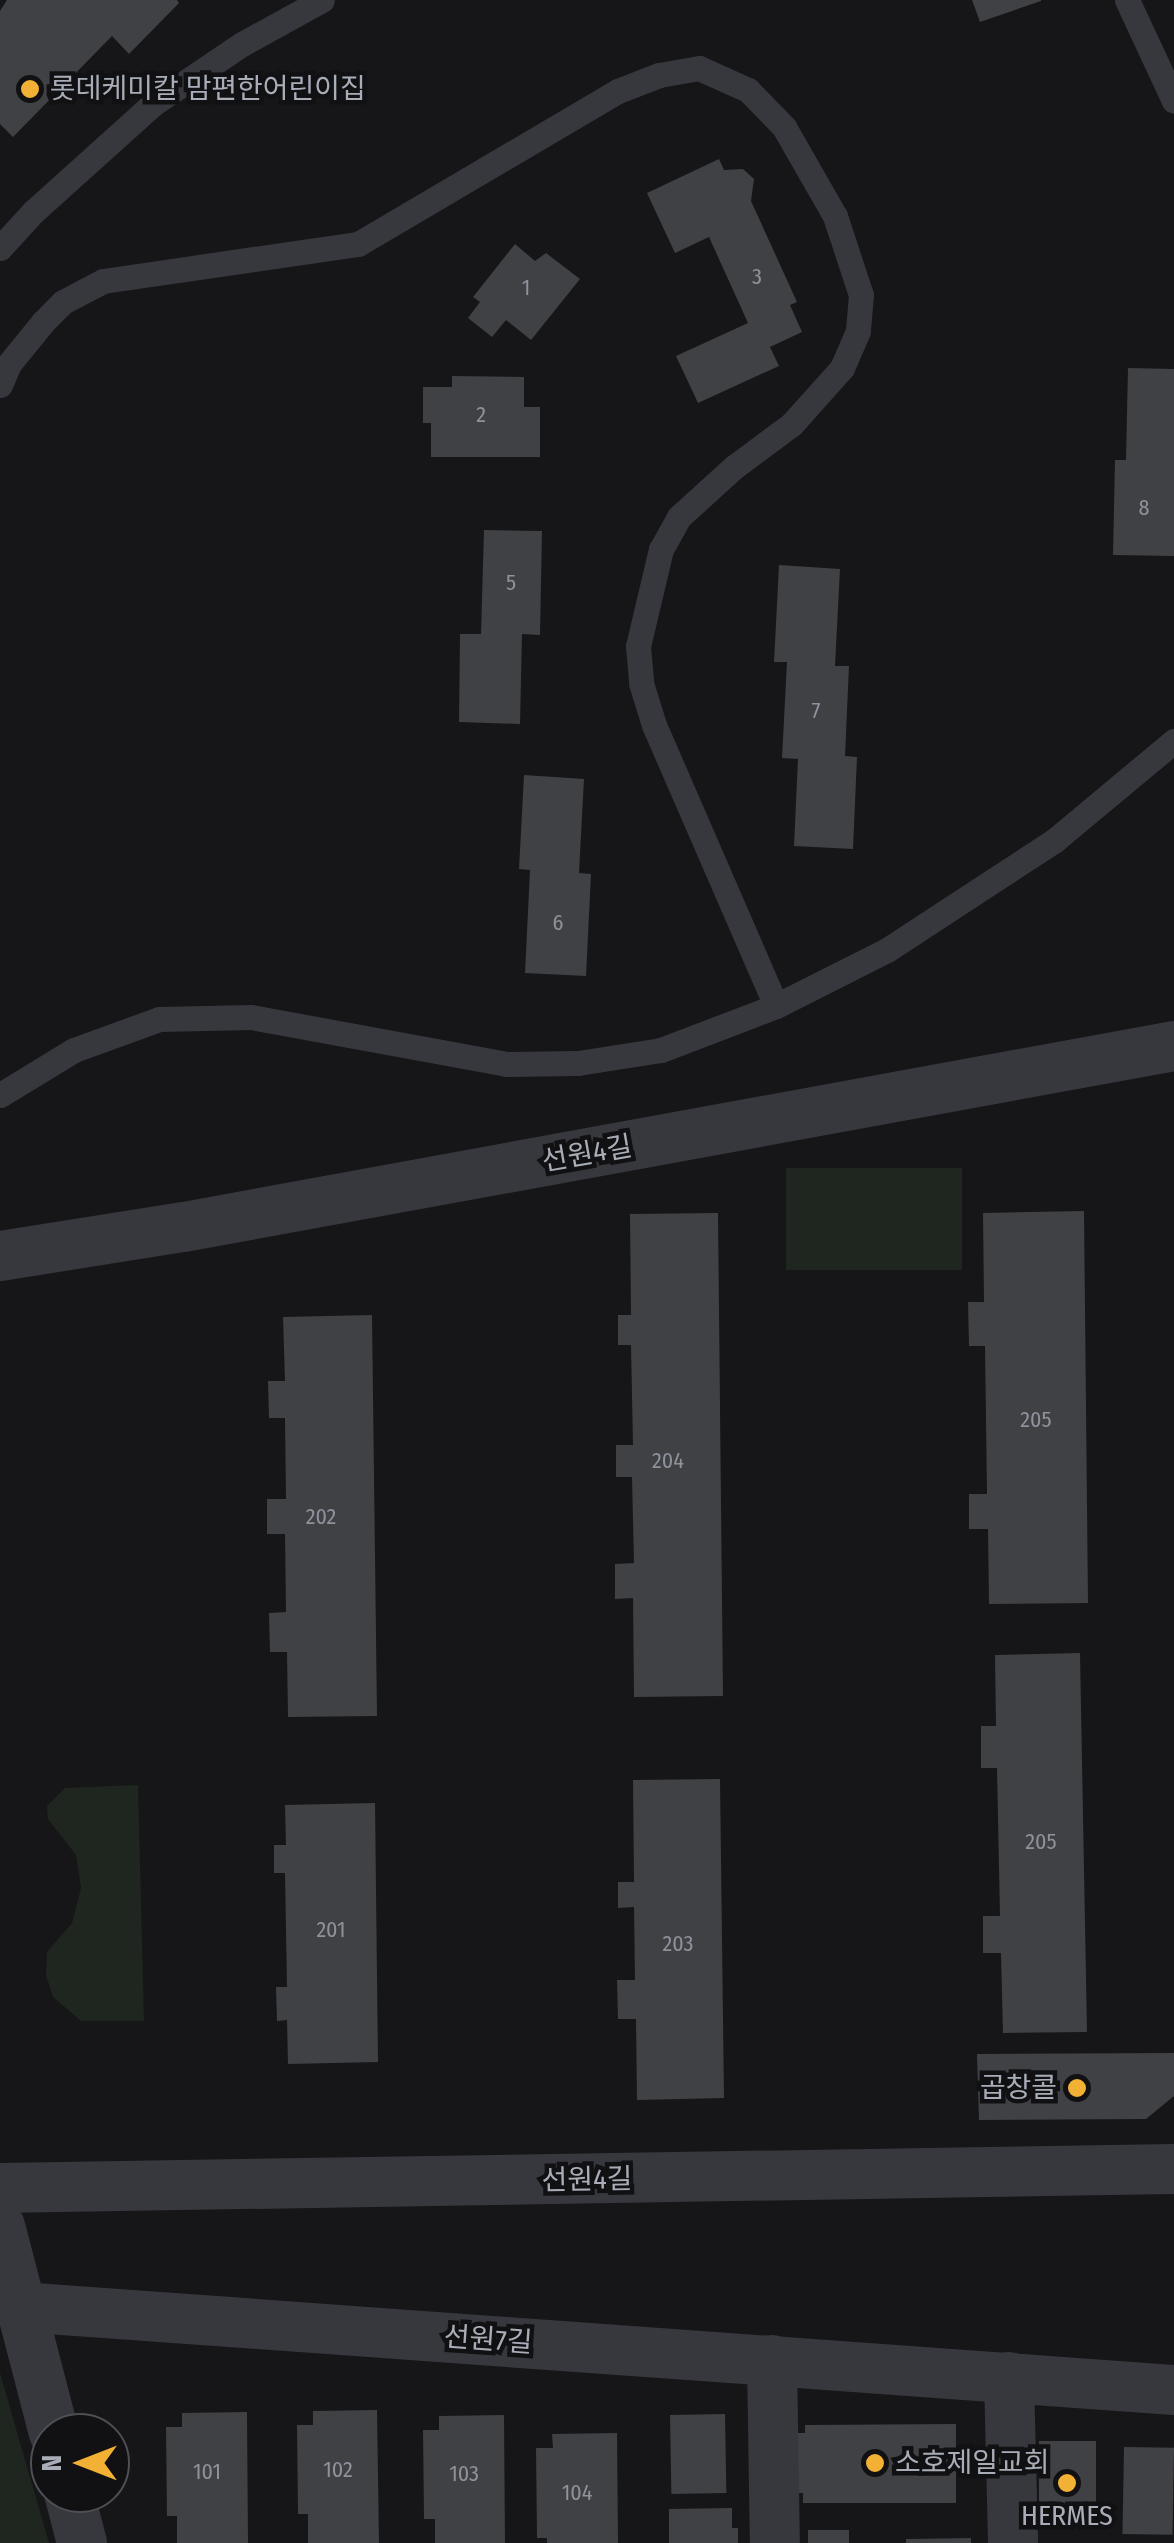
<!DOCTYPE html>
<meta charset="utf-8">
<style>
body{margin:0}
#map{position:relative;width:1174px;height:2543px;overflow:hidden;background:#161618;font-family:"Fira Sans Condensed","Noto Sans KR",sans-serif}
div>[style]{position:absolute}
.green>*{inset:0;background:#1e261f;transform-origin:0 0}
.building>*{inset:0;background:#404145;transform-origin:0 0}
.service>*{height:25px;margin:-12.5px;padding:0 12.5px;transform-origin:12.5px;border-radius:12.5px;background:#37383d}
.minor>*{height:50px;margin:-25px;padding:0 25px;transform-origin:25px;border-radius:25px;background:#37383d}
.dots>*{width:28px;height:28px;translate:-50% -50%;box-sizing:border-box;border:5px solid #111113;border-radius:50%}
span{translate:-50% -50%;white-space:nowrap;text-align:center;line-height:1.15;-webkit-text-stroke:9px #111113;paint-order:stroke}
.number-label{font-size:22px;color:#8e929b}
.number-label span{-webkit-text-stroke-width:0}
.poi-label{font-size:28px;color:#a8adb8}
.left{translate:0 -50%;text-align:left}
.right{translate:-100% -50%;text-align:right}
.street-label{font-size:28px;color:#a8adb8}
.north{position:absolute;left:30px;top:2413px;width:100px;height:100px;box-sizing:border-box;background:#111113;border:2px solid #4d4f55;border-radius:50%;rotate:270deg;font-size:28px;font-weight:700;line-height:40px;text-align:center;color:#a8adb8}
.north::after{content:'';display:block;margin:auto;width:35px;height:45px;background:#f2b134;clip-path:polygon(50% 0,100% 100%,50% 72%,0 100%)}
</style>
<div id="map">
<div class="green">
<i style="left:786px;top:1168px;width:176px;height:102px"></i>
<i style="clip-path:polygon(138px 1785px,144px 2021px,81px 2021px,53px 1997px,46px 1975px,47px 1952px,72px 1923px,81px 1888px,76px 1855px,48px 1819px,47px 1806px,65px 1788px)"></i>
<i style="clip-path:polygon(0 2373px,21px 2446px,49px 2543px,0 2543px)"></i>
</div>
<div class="building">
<i style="clip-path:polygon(7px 0,177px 0,179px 3px,129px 54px,112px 36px,13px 137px,0 124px,0 11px)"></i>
<i style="clip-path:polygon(972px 0,1041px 0,1041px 1px,980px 22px)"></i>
<i style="clip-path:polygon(719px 159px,724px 170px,743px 169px,754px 179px,751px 201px,797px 302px,790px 305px,802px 332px,770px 347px,779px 366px,698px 403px,676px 356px,748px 323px,709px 237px,675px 253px,647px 193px)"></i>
<i style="clip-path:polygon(515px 244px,535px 261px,546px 253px,580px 279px,531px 340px,506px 320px,492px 337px,468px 318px,480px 302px,473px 297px)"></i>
<i style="clip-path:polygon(1128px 368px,1174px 369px,1174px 556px,1113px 555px,1115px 460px,1126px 460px)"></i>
<i style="clip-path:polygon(452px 376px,524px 377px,524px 407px,540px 407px,540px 457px,431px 457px,431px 423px,423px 423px,423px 387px,452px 387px)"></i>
<i style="clip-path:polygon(484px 530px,542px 531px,540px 635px,522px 634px,520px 724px,459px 722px,460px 634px,481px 634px)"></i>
<i style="clip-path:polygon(779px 565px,840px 569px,835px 666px,849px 666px,845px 756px,857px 757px,853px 849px,794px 846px,798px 759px,782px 758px,787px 662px,774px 662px)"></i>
<i style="clip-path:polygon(524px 775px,584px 779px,579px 873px,591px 874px,586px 976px,525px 973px,530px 870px,519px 869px)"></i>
<i style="clip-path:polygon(1084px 1211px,1088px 1603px,989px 1604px,988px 1529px,969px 1529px,969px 1494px,987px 1494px,985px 1346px,969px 1346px,968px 1302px,984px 1302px,983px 1213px)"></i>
<i style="clip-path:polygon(718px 1213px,723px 1696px,634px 1697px,633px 1598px,615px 1599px,615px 1564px,634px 1563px,632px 1477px,616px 1477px,616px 1445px,633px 1445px,631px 1345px,618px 1345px,618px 1315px,631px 1315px,630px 1214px)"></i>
<i style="clip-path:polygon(372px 1315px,377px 1716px,288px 1717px,287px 1652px,270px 1652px,269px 1613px,286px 1612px,285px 1534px,267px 1534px,267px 1499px,286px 1499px,285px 1418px,269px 1418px,268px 1381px,285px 1381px,283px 1317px)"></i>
<i style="clip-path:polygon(1080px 1653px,1087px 2032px,1003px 2033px,1001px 1953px,983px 1953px,983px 1916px,1000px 1916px,997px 1768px,981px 1768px,981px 1726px,996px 1726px,995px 1655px)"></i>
<i style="clip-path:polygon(720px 1779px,724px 2098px,637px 2100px,636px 2019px,618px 2019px,617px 1980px,635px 1980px,634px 1907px,618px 1908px,618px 1882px,634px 1882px,633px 1780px)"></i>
<i style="clip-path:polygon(375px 1803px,378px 2062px,288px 2064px,287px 2020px,277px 2021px,276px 1987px,287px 1987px,285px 1873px,274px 1873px,274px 1845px,286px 1845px,285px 1805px)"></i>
<i style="clip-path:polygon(1174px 2053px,1174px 2096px,1146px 2119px,979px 2120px,977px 2054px)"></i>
<i style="clip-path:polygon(377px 2410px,379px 2543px,308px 2543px,308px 2514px,298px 2514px,297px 2425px,313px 2425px,313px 2411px)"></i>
<i style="clip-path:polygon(247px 2412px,248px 2543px,177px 2543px,177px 2516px,167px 2516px,166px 2427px,182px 2427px,182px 2413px)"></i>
<i style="left:725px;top:2414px;width:79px;height:55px;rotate:89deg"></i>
<i style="clip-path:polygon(504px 2415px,505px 2543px,435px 2543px,435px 2519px,424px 2519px,423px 2430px,439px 2430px,439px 2416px)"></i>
<i style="clip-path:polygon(956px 2424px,956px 2503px,803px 2503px,803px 2493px,794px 2493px,793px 2433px,805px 2433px,805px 2425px)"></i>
<i style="clip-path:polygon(617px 2433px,618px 2543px,547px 2543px,547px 2538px,537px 2538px,536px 2448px,553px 2448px,552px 2434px)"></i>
<i style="left:1039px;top:2441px;width:57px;height:84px"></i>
<i style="left:1124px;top:2447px;width:50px;height:87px;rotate:1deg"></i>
<i style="clip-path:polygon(732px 2508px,732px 2528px,738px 2528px,738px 2543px,669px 2543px,669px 2509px)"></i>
<i style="left:808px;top:2530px;width:41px;height:13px"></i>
<i style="clip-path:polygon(971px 2538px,971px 2543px,906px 2543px,906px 2539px)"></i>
</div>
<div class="service">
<i style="left:1127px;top:0;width:111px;rotate:65deg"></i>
<i style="left:0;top:248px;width:49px;rotate:-47.5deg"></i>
<i style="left:33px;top:212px;width:161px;rotate:-42deg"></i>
<i style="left:153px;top:104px;width:107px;rotate:-34deg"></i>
<i style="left:242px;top:44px;width:91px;rotate:-28.8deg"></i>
<i style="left:0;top:385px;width:23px;rotate:-67deg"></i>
<i style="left:9px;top:364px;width:54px;rotate:-51deg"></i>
<i style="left:43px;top:322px;width:28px;rotate:-45deg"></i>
<i style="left:63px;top:302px;width:45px;rotate:-27.7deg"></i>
<i style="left:103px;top:281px;width:258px;rotate:-8.3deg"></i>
<i style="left:358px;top:244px;width:302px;rotate:-30.5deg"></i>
<i style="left:618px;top:91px;width:44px;rotate:-21.3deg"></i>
<i style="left:659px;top:75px;width:41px;rotate:-9.9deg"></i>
<i style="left:699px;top:68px;width:54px;rotate:24.2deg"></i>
<i style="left:748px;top:90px;width:52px;rotate:45.8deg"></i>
<i style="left:784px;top:127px;width:103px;rotate:60.2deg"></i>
<i style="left:835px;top:216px;width:83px;rotate:71.8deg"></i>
<i style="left:861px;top:295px;width:36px;rotate:95deg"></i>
<i style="left:858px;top:331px;width:40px;rotate:113.4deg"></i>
<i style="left:842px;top:368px;width:75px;rotate:131.8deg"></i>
<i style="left:792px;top:424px;width:72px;rotate:143.4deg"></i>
<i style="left:734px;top:467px;width:74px;rotate:137.7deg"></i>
<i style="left:679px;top:517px;width:37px;rotate:119deg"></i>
<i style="left:661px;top:549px;width:100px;rotate:103.3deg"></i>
<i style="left:638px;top:646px;width:37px;rotate:85deg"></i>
<i style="left:641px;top:683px;width:44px;rotate:72.8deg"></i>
<i style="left:654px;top:725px;width:306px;rotate:66.5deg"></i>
<i style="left:0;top:1095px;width:87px;rotate:-31.3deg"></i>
<i style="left:74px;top:1050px;width:90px;rotate:-20deg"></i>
<i style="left:159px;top:1019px;width:92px;rotate:-1.2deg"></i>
<i style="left:251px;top:1017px;width:259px;rotate:10.4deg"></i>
<i style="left:506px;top:1064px;width:72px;rotate:-0.8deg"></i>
<i style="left:578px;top:1063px;width:84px;rotate:-8.9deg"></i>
<i style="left:661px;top:1050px;width:123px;rotate:-20.9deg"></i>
<i style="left:776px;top:1006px;width:124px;rotate:-26.8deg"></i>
<i style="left:887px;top:950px;width:201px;rotate:-33.2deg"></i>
<i style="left:1055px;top:840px;width:155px;rotate:-39.8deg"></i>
</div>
<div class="minor">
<i style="left:0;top:1256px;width:186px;rotate:-9deg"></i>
<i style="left:184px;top:1227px;width:1006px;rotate:-10.36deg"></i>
<i style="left:0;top:2188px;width:1174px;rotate:-0.93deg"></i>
<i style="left:0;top:2226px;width:214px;rotate:75.4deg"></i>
<i style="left:21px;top:2307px;width:1156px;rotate:4.12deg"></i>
<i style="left:772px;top:2360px;width:183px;rotate:89.1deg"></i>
<i style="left:1009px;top:2377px;width:166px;rotate:88.6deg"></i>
<i style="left:69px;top:2493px;width:52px;rotate:75.4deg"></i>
</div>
<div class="dots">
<i style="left:30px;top:89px;background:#f2b134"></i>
<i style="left:1077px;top:2088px;background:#f2b134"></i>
<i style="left:875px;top:2463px;background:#f2b134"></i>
<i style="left:1067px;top:2483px;background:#f2b134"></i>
</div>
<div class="number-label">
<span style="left:757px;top:277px">3</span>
<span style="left:526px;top:288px">1</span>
<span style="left:481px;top:415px">2</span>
<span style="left:1144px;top:508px">8</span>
<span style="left:511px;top:583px">5</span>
<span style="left:816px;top:711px">7</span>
<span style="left:558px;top:923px">6</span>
<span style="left:1036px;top:1420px">205</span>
<span style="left:668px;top:1461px">204</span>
<span style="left:321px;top:1517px">202</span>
<span style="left:1041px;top:1842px">205</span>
<span style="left:331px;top:1930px">201</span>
<span style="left:678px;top:1944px">203</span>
<span style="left:338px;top:2470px">102</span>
<span style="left:207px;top:2472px">101</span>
<span style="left:464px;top:2474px">103</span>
<span style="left:577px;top:2493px">104</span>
</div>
<div class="poi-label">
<span class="left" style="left:50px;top:89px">롯데케미칼 맘편한어린이집</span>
<span class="right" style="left:1057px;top:2088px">곱창콜</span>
<span class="left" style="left:895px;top:2463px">소호제일교회</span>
<span style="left:1067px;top:2516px">HERMES</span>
</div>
<div class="street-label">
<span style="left:587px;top:1154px;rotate:-10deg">선원4길</span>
<span style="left:587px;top:2180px;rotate:-1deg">선원4길</span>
<span style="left:488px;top:2340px;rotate:4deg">선원7길</span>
</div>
<div class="north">N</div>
</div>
